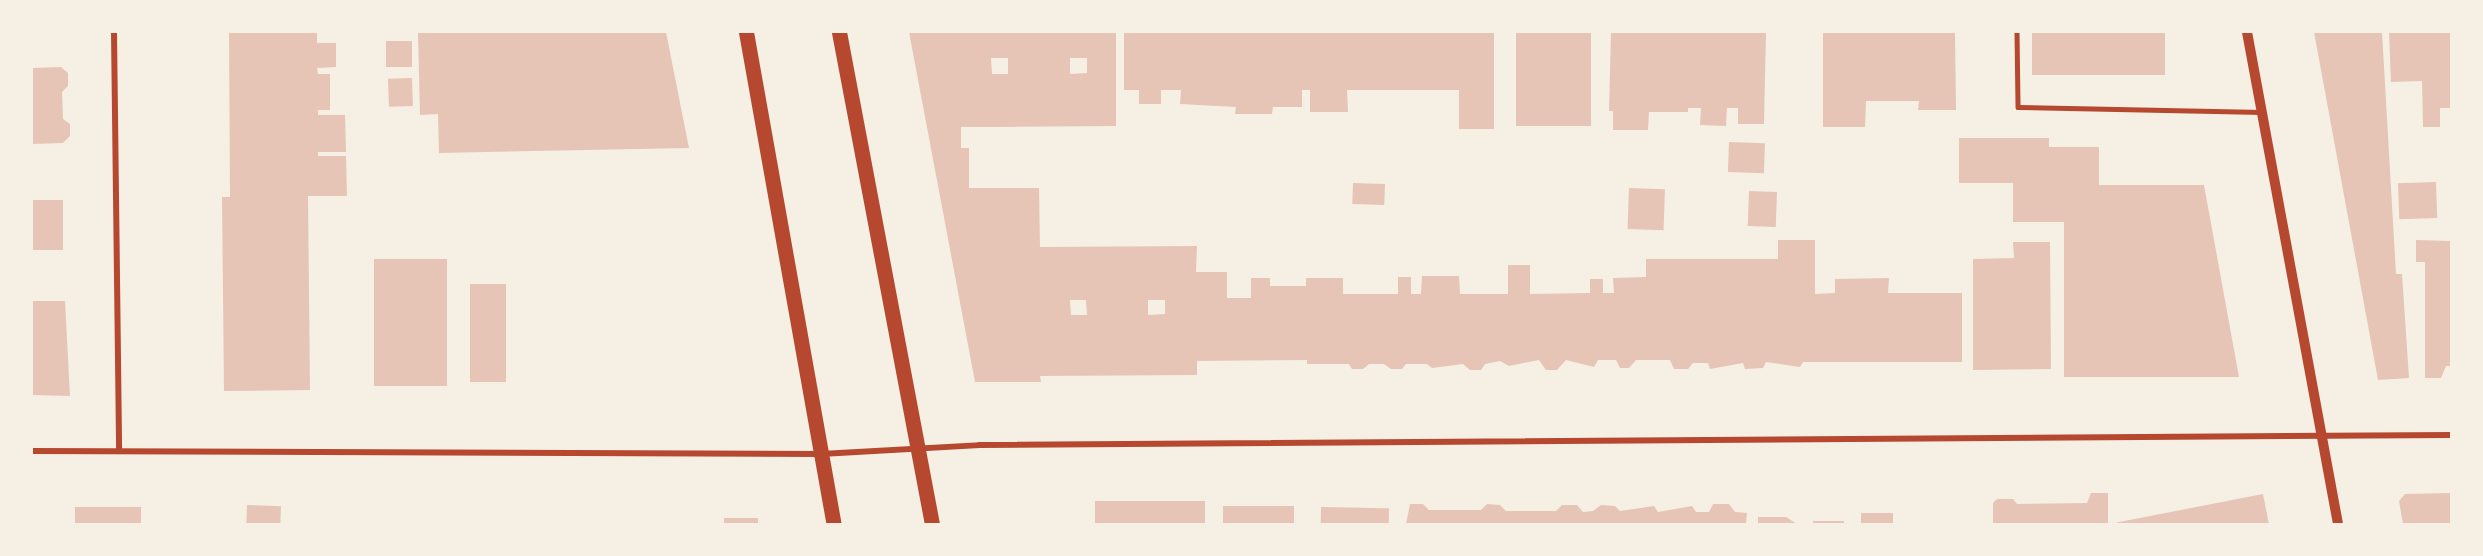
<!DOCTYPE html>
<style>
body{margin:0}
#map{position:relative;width:2483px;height:556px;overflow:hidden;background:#f6efe4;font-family:"PT Serif",serif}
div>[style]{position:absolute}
.building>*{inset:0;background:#e6c5b7;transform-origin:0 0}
.service>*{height:4.5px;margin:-2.25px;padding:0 2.25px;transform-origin:2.25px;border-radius:2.25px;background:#b5482f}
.minor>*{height:6px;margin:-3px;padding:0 3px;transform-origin:3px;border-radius:3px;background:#b5482f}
.tertiary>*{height:10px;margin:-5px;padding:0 5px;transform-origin:5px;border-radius:5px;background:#b5482f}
.primary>*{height:15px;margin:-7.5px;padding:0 7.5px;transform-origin:7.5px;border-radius:7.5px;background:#b5482f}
span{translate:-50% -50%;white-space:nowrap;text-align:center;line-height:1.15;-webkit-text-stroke:6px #f6efe4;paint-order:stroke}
.frame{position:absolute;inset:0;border:33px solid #f6efe4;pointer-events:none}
</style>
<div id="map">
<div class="building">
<i style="clip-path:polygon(229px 32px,317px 32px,317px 43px,336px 43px,336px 67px,317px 68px,318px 74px,330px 74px,330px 110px,318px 110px,318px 115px,345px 115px,346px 152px,318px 152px,318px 156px,346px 156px,347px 196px,308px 196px,310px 390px,224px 391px,222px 197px,230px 197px)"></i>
<i style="clip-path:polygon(666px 32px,689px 148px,439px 153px,438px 114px,420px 115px,418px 33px)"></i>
<i style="clip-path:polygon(evenodd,909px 32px,1116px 32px,1116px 126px,961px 127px,961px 148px,969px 148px,969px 188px,1039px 188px,1040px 247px,1197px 246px,1196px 272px,1227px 272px,1227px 298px,1251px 298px,1251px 278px,1270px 278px,1270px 286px,1306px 286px,1306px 278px,1343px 278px,1343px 294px,1398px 294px,1398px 277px,1411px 277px,1411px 294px,1421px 294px,1422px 276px,1459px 276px,1460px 294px,1508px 294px,1508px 265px,1530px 265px,1530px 294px,1590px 293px,1590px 279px,1603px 279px,1603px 293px,1614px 293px,1613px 278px,1646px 277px,1646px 259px,1778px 259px,1778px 240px,1815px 240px,1815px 294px,1835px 293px,1835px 279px,1889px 278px,1888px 293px,1962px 293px,1962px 362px,1803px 362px,1800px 367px,1766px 362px,1763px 368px,1745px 369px,1743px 363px,1710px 369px,1708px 363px,1693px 363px,1688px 369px,1674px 369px,1670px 360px,1636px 360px,1629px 368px,1620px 368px,1616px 360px,1598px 360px,1594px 367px,1566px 360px,1557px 370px,1546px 370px,1539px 360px,1509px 366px,1500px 361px,1485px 364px,1481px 370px,1470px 370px,1463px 364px,1432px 368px,1427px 364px,1406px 364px,1402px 369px,1391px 369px,1384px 364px,1369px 364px,1363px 369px,1352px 369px,1349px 364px,1307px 364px,1307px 360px,1197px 361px,1197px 375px,1040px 376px,1041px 382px,975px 382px,909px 32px,991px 58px,1008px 58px,1008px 74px,992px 74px,991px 58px,909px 32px,1070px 58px,1087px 58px,1087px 73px,1070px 74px,1070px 58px,909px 32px,1070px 300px,1086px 300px,1087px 315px,1071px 315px,1070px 300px,909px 32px,1148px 300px,1165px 300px,1165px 314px,1148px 315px,1148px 300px)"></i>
<i style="clip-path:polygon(1124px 32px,1494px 32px,1494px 129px,1459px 129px,1459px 90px,1347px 90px,1348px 112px,1310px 112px,1310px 90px,1302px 90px,1302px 107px,1273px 107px,1272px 114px,1235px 114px,1236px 107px,1180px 104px,1181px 90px,1161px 90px,1161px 104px,1139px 104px,1139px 90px,1124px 90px)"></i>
<i style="left:1516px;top:32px;width:75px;height:94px"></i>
<i style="clip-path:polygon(1611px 32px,1766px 32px,1764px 124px,1738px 124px,1738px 108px,1727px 108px,1726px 126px,1700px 125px,1701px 108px,1688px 108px,1688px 112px,1649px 112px,1648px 130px,1613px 130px,1613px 111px,1609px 111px)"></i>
<i style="clip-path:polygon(1823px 32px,1955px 32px,1956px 110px,1918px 110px,1919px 101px,1866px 101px,1865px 127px,1823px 127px)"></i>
<i style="left:2032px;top:32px;width:133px;height:43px"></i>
<i style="clip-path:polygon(2314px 32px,2382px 32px,2396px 274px,2402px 274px,2409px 378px,2378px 380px)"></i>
<i style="clip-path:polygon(2389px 32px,2451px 32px,2451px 108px,2440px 108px,2440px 127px,2423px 127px,2422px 81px,2391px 82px)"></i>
<i style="left:412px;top:41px;width:26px;height:26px;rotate:90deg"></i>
<i style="clip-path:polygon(61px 67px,68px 73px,68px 86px,62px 92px,63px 119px,70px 124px,70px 136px,63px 143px,32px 144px,32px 68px)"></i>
<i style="left:412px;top:78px;width:28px;height:24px;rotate:88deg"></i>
<i style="clip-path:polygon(1959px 138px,2049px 138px,2049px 147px,2099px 147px,2099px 185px,2204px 185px,2239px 377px,2064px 377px,2064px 222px,2013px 222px,2013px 183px,1959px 183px)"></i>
<i style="left:1729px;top:142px;width:36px;height:30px;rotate:2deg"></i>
<i style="left:2436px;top:182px;width:36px;height:38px;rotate:88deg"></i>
<i style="left:1353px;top:183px;width:32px;height:21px;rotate:2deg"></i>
<i style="left:1629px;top:188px;width:36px;height:41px;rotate:2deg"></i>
<i style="left:1749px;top:191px;width:28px;height:35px;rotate:2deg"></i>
<i style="left:32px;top:200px;width:31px;height:50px"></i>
<i style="clip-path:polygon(2416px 240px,2451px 241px,2451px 366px,2446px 366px,2441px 378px,2425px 378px,2425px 262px,2416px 262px)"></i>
<i style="clip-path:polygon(2013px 242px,2050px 242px,2051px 369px,1973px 370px,1973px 259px,2014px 258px)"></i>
<i style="left:374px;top:259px;width:73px;height:127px"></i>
<i style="left:470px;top:284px;width:36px;height:98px"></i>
<i style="clip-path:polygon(32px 301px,65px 301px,70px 396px,32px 395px)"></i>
<i style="clip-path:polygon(2091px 493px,2108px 493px,2108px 524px,1993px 524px,1993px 503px,1997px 499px,2013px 499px,2017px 504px,2087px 503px)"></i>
<i style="clip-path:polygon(2451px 493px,2451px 524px,2403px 524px,2399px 501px,2405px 494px)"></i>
<i style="left:2263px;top:494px;width:31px;height:149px;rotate:79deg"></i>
<i style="left:1095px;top:501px;width:110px;height:24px"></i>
<i style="clip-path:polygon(1410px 504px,1423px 504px,1429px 510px,1481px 510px,1487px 504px,1500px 505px,1506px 511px,1556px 511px,1562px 505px,1577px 505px,1583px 512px,1593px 511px,1601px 505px,1615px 506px,1620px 511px,1654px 506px,1658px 512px,1692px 506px,1696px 512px,1709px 512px,1713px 504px,1729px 504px,1735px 512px,1747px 513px,1746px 524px,1406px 524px)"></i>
<i style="left:247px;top:505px;width:34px;height:19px;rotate:2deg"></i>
<i style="left:1294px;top:506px;width:18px;height:71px;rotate:90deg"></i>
<i style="left:75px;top:507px;width:66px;height:17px"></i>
<i style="left:1321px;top:507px;width:68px;height:17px;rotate:1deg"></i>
<i style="left:1893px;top:513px;width:11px;height:32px;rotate:90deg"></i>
<i style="clip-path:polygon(1758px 517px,1786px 517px,1797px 524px,1758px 524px)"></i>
<i style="left:724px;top:518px;width:34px;height:6px"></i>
<i style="left:1813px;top:521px;width:31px;height:3px"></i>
</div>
<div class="service">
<i style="left:2017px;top:32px;width:75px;rotate:89.2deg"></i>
<i style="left:2018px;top:107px;width:244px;rotate:1.2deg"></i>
</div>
<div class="minor">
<i style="left:114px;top:32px;width:419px;rotate:89.3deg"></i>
<i style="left:32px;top:451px;width:789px;rotate:0.22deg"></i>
<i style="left:821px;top:454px;width:159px;rotate:-3.2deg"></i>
<i style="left:980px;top:445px;width:1472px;rotate:-0.39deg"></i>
</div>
<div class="tertiary">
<i style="left:2247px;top:32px;width:500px;rotate:79.52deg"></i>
</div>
<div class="primary">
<i style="left:746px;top:32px;width:500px;rotate:79.9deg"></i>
<i style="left:839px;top:32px;width:501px;rotate:79.3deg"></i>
</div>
<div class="frame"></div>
</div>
